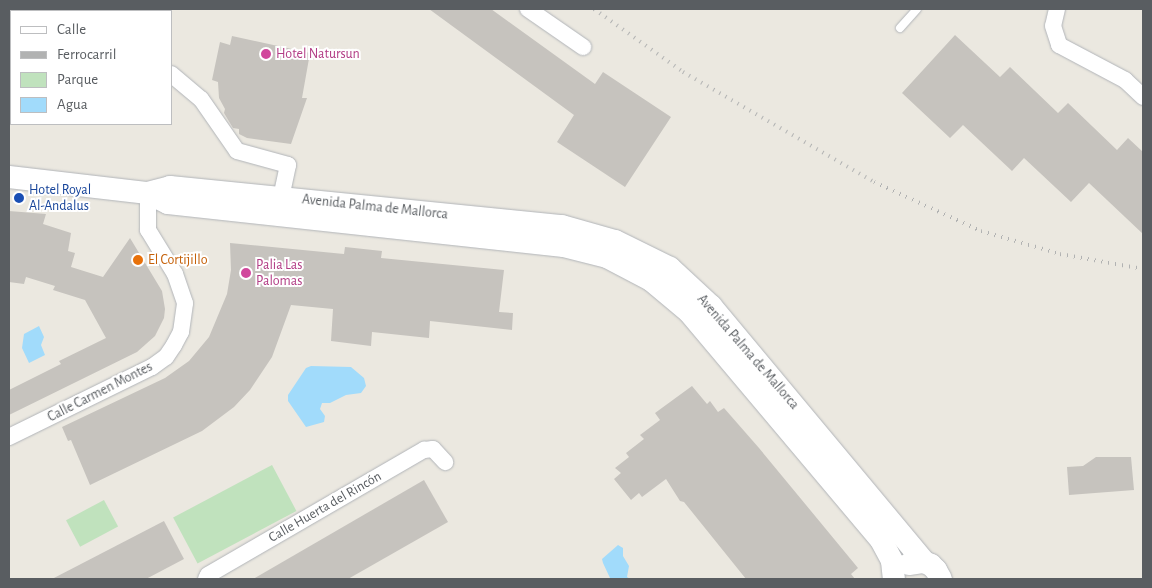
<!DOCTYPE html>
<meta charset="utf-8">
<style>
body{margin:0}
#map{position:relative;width:1152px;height:588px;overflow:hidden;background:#ebe8e0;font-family:"Alegreya Sans",sans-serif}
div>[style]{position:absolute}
.green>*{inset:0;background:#c0e2bd;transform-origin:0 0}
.water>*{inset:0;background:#a1dbfb}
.building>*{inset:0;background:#c6c3be}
.roads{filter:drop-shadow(0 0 1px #b1b4b8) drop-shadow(0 0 1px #b1b4b8)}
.lane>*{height:8px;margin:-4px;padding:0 4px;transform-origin:4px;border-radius:4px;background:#fff}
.street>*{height:16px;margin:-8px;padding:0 8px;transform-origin:8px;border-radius:8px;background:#fff}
.secondary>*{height:22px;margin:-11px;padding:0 11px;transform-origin:11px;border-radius:11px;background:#fff}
.rail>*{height:4px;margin-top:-2px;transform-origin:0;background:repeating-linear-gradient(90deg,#b1b2b2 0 1px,transparent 0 7px)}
.dots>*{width:14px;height:14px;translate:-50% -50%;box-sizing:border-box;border:2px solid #fff;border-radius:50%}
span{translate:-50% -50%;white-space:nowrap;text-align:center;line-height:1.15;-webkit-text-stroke:4px #fff;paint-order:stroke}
.hotel-label{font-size:14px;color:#b23c85}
.left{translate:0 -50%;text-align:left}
.transit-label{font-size:14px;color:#164399}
.street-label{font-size:14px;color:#595d61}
.food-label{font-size:14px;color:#c56008}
.frame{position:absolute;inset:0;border:10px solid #595d61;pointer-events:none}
.legend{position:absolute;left:10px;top:10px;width:162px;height:115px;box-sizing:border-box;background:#fff;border:1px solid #bdbec0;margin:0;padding:6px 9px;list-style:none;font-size:15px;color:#595d61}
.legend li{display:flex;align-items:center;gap:10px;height:25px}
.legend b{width:25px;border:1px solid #bdbec0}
</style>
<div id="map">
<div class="green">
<i style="left:272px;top:465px;width:52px;height:112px;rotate:62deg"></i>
<i style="left:104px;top:500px;width:30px;height:43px;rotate:62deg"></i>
</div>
<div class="water">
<i style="clip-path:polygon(39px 326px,44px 337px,41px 345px,45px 355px,29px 363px,22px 348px,24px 334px)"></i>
<i style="clip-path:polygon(311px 366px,351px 367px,364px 378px,366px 386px,361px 393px,346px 395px,330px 403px,322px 403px,320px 409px,325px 416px,324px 422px,306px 427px,288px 401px,288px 395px,306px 368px)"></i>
<i style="clip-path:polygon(618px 545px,623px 548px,623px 556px,629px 566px,627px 577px,630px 579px,610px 578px,603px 563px,602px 559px)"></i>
</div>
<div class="building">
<i style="clip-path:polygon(429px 9px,491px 9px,595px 84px,603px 72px,671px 117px,625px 187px,557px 142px,574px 115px)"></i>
<i style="clip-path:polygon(955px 35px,1000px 77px,1010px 67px,1058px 113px,1068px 103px,1117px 150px,1128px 138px,1143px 152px,1143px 234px,1089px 183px,1071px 202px,1024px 158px,1012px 171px,963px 125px,950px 138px,902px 93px)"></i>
<i style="clip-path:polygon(232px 36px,310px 53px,302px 98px,307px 98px,291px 144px,247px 138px,239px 134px,239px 129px,233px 128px,224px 113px,225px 109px,219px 98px,218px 82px,212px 80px,220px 42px,230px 45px)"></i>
<i style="clip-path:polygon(9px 211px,46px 214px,43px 224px,71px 233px,68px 251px,75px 253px,71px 267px,103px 277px,130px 238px,162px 291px,165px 309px,164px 318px,155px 336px,137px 352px,9px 415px,9px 390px,61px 364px,59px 361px,106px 338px,85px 300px,53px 290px,55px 286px,26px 277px,24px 284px,9px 282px)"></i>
<i style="clip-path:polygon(230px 243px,344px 254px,345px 247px,382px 251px,381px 258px,504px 270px,499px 312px,513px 313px,512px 330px,430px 321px,429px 338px,372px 332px,371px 346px,331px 341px,333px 309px,291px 305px,272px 357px,250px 390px,234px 407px,202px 431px,90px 485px,71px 440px,68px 441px,62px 427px,165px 378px,189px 361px,209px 337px,227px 294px,231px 270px)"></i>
<i style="clip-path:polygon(692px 386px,707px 404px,710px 401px,718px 412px,724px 408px,759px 448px,858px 568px,851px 574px,855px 579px,746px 579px,684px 502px,680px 501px,666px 479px,642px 497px,639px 493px,631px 500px,614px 479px,621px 473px,615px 468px,629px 457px,626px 453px,644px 439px,640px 435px,660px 420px,655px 413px)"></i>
<i style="clip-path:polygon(1096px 457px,1131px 457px,1134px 490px,1069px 495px,1067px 467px,1083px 466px)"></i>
<i style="clip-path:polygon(424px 480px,448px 522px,348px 579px,253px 579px)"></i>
<i style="clip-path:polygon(164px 521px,184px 559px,146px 579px,52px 579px)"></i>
</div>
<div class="roads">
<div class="lane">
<i style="left:900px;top:28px;width:25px;rotate:-48deg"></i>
</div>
<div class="street">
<i style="left:528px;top:9px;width:67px;rotate:34.6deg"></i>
<i style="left:1057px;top:9px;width:17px;rotate:103deg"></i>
<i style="left:1053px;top:26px;width:20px;rotate:72deg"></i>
<i style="left:1059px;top:45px;width:75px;rotate:27.9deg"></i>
<i style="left:1125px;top:80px;width:25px;rotate:43deg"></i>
<i style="left:123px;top:11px;width:2px;rotate:-90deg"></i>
<i style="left:171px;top:74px;width:39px;rotate:40deg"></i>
<i style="left:201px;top:99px;width:63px;rotate:55.3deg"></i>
<i style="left:237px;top:151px;width:53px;rotate:15.4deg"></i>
<i style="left:288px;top:165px;width:33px;rotate:102deg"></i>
<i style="left:9px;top:437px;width:159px;rotate:-26.1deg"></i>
<i style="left:152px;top:367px;width:17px;rotate:-36deg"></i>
<i style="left:166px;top:357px;width:14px;rotate:-56deg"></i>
<i style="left:174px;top:345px;width:15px;rotate:-62deg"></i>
<i style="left:181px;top:332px;width:29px;rotate:-82deg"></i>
<i style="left:185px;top:303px;width:31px;rotate:-109deg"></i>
<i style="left:175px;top:274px;width:52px;rotate:-121.5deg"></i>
<i style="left:148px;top:230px;width:37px;rotate:-90deg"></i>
<i style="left:206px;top:579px;width:4px;rotate:-63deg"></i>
<i style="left:208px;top:575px;width:250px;rotate:-30.1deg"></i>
<i style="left:424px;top:450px;width:9px;rotate:-6deg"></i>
<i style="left:433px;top:449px;width:18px;rotate:47deg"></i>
</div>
<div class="secondary">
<i style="left:9px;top:177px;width:140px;rotate:6.6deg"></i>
<i style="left:148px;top:193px;width:22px;rotate:27deg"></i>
<i style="left:168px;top:203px;width:398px;rotate:6.2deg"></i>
<i style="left:564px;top:246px;width:44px;rotate:14.3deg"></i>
<i style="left:607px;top:257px;width:50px;rotate:27.6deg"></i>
<i style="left:651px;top:280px;width:50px;rotate:40.1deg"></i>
<i style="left:689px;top:312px;width:298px;rotate:49.9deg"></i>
<i style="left:881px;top:540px;width:24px;rotate:62deg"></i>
<i style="left:892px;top:561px;width:18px;rotate:84deg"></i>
<i style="left:148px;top:193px;width:23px;rotate:-15deg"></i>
<i style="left:170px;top:187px;width:394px;rotate:5.7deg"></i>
<i style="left:562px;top:226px;width:55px;rotate:15.8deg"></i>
<i style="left:615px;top:241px;width:61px;rotate:26.1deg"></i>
<i style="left:670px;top:268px;width:56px;rotate:42.8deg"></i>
<i style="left:711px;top:306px;width:333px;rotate:50.2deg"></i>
<i style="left:909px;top:564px;width:15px;rotate:-8deg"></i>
<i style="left:924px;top:562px;width:8px;rotate:23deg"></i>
<i style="left:931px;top:565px;width:7px;rotate:45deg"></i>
<i style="left:936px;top:570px;width:10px;rotate:61deg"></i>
</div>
</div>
<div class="rail">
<i style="left:594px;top:9px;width:109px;rotate:35.3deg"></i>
<i style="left:683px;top:72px;width:220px;rotate:29.9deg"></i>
<i style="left:874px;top:182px;width:118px;rotate:24.6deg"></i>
<i style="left:981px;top:231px;width:82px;rotate:16.2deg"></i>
<i style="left:1060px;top:254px;width:84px;rotate:10.2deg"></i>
</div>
<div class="dots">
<i style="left:266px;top:54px;background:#d1479c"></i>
<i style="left:19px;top:198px;background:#1a4fb4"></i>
<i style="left:138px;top:260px;background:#e8710a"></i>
<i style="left:246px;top:273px;background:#d1479c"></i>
</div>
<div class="hotel-label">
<span class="left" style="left:276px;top:54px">Hotel Natursun</span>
<span class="left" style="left:256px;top:273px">Palia Las<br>Palomas</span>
</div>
<div class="transit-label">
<span class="left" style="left:29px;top:198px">Hotel Royal<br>Al-Andalus</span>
</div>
<div class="street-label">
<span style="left:375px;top:207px;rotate:6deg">Avenida Palma de Mallorca</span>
<span style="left:748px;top:352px;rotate:49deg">Avenida Palma de Mallorca</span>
<span style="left:100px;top:392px;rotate:-27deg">Calle Carmen Montes</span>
<span style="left:325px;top:507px;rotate:-30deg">Calle Huerta del Rincón</span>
</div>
<div class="food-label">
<span class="left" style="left:148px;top:260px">El Cortijillo</span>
</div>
<div class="frame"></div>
<ul class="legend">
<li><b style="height:6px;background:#fff"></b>Calle</li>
<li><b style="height:6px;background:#b1b2b2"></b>Ferrocarril</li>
<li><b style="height:14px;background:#c0e2bd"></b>Parque</li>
<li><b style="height:14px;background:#a1dbfb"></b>Agua</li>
</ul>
</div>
